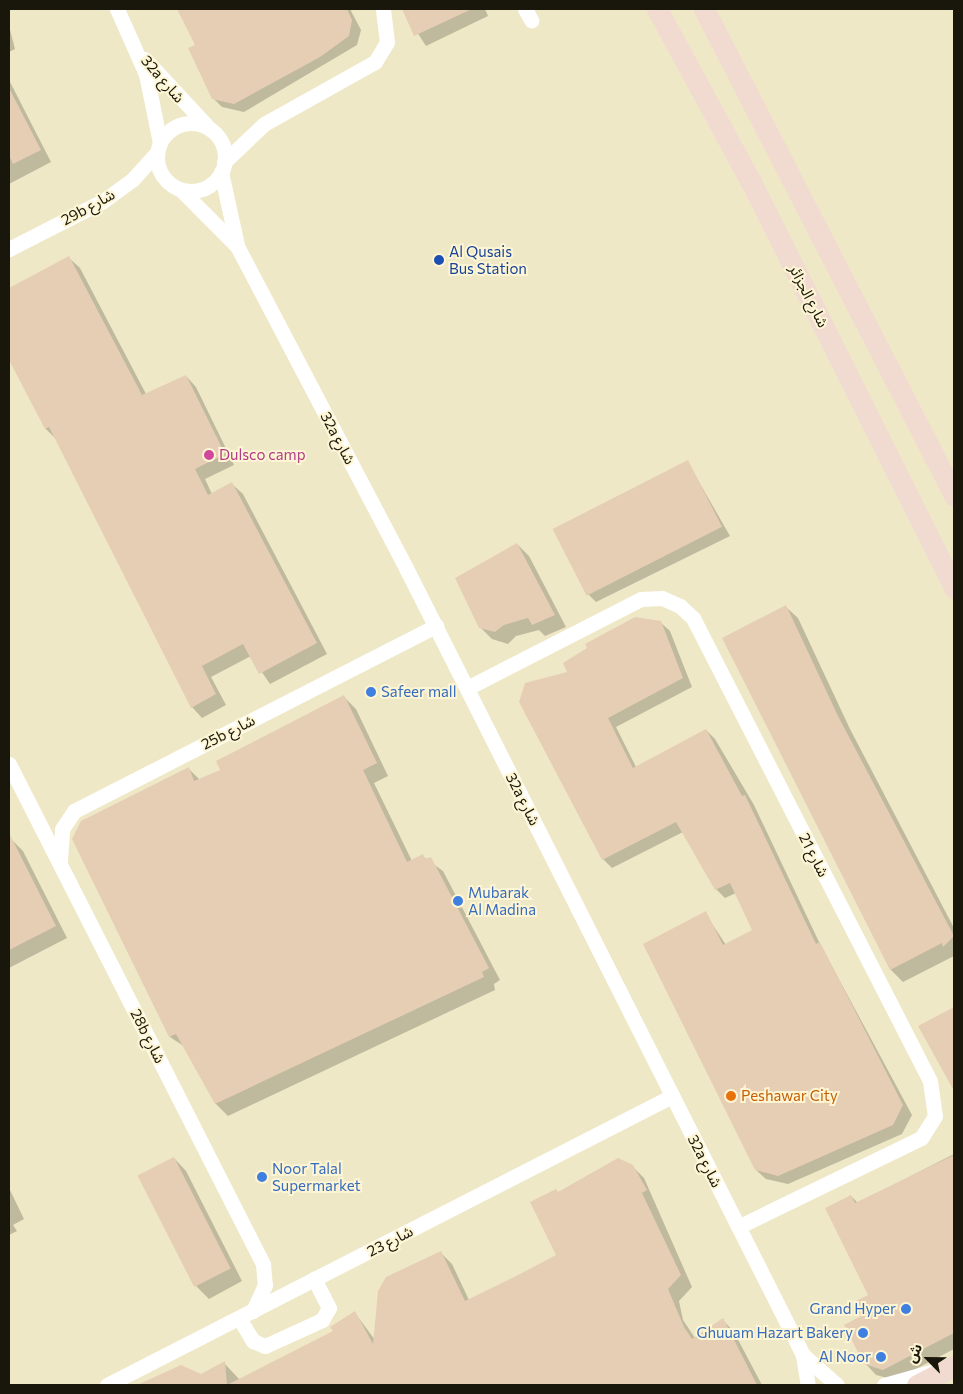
<!DOCTYPE html>
<meta charset="utf-8">
<style>
body{margin:0}
#map{position:relative;width:963px;height:1394px;overflow:hidden;background:#efe8c6;font-family:Commissioner,"Noto Sans Arabic",sans-serif}
div>[style]{position:absolute}
.shadow>*{inset:0;background:#0003}
.building>*{inset:0;background:#e6ceb4;transform-origin:0 0}
.street>*{height:15px;margin:-7.5px;padding:0 7.5px;transform-origin:7.5px;border-radius:7.5px;background:#fff}
.street>.ring{margin:-7.5px;padding:0;box-sizing:content-box;background:none;border:15px solid #fff;border-radius:50%}
.secondary>*{height:21px;margin:-10.5px;padding:0 10.5px;transform-origin:10.5px;border-radius:10.5px;background:#f1dad0}
.dots>*{width:14px;height:14px;translate:-50% -50%;box-sizing:border-box;border:2px solid #fdf5d3;border-radius:50%}
span{translate:-50% -50%;white-space:nowrap;text-align:center;line-height:1.15;-webkit-text-stroke:4px #fdf5d3;paint-order:stroke}
.street-label{font-size:15px;color:#19170b}
.transit-label{font-size:15px;color:#164399}
.left{translate:0 -50%;text-align:left}
.hotel-label{font-size:15px;color:#b23c85}
.shop-label{font-size:15px;color:#366cbe}
.right{translate:-100% -50%;text-align:right}
.food-label{font-size:15px;color:#c56008}
.frame{position:absolute;inset:0;border:10px solid #19170b;pointer-events:none}
.north{position:absolute;left:903px;top:1334px;width:50px;height:50px;-webkit-text-stroke:4px #fdf5d3;paint-order:stroke;rotate:293deg;font-size:14px;font-weight:700;line-height:20px;text-align:center;color:#19170b}
.north::after{content:'';display:block;margin:auto;width:18px;height:22px;background:#19170b;clip-path:polygon(50% 0,100% 100%,50% 72%,0 100%)}
</style>
<div id="map">
<div class="shadow">
<i style="clip-path:polygon(178px 9px,350px 9px,361px 30px,357px 45px,244px 112px,222px 107px,213px 98px,197px 45px)"></i>
<i style="clip-path:polygon(402px 9px,485px 9px,488px 16px,426px 46px)"></i>
<i style="clip-path:polygon(9px 26px,15px 49px,9px 52px)"></i>
<i style="clip-path:polygon(9px 80px,51px 162px,9px 184px)"></i>
<i style="clip-path:polygon(69px 258px,80px 268px,146px 394px,186px 376px,196px 387px,234px 465px,205px 479px,212px 494px,232px 484px,243px 494px,327px 654px,270px 684px,251px 656px,211px 677px,226px 705px,202px 718px,192px 707px,56px 439px,46px 429px,9px 357px,9px 289px)"></i>
<i style="clip-path:polygon(687px 461px,730px 536px,596px 602px,587px 593px)"></i>
<i style="clip-path:polygon(517px 544px,529px 556px,566px 627px,545px 636px,539px 630px,516px 636px,508px 644px,492px 639px,480px 627px)"></i>
<i style="clip-path:polygon(786px 607px,798px 618px,850px 729px,954px 928px,954px 956px,903px 982px,891px 970px,724px 639px)"></i>
<i style="clip-path:polygon(660px 622px,670px 631px,692px 687px,616px 727px,636px 767px,706px 730px,715px 739px,754px 805px,820px 944px,912px 1115px,902px 1134px,788px 1184px,766px 1179px,756px 1170px,705px 913px,726px 945px,754px 931px,736px 893px,725px 898px,716px 889px,683px 832px,612px 868px,603px 859px,569px 673px)"></i>
<i style="clip-path:polygon(344px 697px,356px 709px,388px 776px,374px 783px,412px 861px,422px 856px,443px 871px,500px 980px,494px 984px,495px 990px,228px 1116px,216px 1104px,185px 1047px,170px 1037px,74px 839px,189px 769px,200px 780px,222px 771px)"></i>
<i style="clip-path:polygon(11px 839px,23px 851px,67px 938px,9px 968px)"></i>
<i style="clip-path:polygon(954px 1009px,954px 1090px,920px 1026px)"></i>
<i style="clip-path:polygon(954px 1154px,954px 1349px,895px 1380px,876px 1375px,865px 1363px,863px 1317px,870px 1295px,851px 1196px,858px 1203px)"></i>
<i style="clip-path:polygon(174px 1158px,186px 1171px,242px 1281px,209px 1299px,197px 1287px,139px 1177px)"></i>
<i style="clip-path:polygon(632px 1166px,644px 1178px,692px 1287px,679px 1301px,683px 1320px,695px 1338px,723px 1320px,734px 1332px,762px 1385px,140px 1385px,181px 1367px,201px 1375px,224px 1363px,240px 1380px,335px 1332px,355px 1313px,375px 1340px,441px 1253px,452px 1264px,469px 1300px,558px 1256px,559px 1193px)"></i>
<i style="clip-path:polygon(9px 1188px,24px 1219px,13px 1225px,17px 1231px,9px 1235px)"></i>
</div>
<div class="building">
<i style="clip-path:polygon(177px 9px,347px 9px,352px 20px,349px 36px,320px 57px,234px 104px,212px 99px,188px 48px,195px 45px)"></i>
<i style="clip-path:polygon(402px 9px,472px 9px,414px 36px)"></i>
<i style="clip-path:polygon(9px 88px,41px 150px,13px 164px,9px 155px)"></i>
<i style="clip-path:polygon(69px 256px,142px 395px,186px 375px,225px 454px,195px 469px,208px 495px,232px 482px,317px 643px,259px 674px,243px 644px,202px 666px,216px 694px,191px 708px,49px 427px,45px 429px,9px 360px,9px 288px)"></i>
<i style="left:688px;top:460px;width:75px;height:152px;rotate:63deg"></i>
<i style="clip-path:polygon(517px 543px,555px 615px,532px 625px,528px 618px,504px 625px,495px 632px,479px 628px,455px 578px)"></i>
<i style="clip-path:polygon(786px 605px,838px 716px,954px 936px,943px 947px,942px 943px,890px 970px,722px 638px)"></i>
<i style="clip-path:polygon(635px 617px,661px 621px,683px 678px,608px 718px,633px 768px,706px 729px,742px 796px,745px 795px,816px 944px,820px 942px,903px 1105px,893px 1125px,778px 1176px,755px 1170px,643px 944px,706px 911px,723px 945px,752px 930px,730px 883px,715px 890px,676px 822px,602px 860px,519px 702px,525px 683px,567px 672px,563px 663px,587px 648px,585px 644px)"></i>
<i style="clip-path:polygon(344px 695px,377px 763px,363px 770px,407px 862px,423px 854px,425px 859px,431px 857px,489px 968px,482px 972px,484px 977px,215px 1104px,176px 1034px,169px 1037px,72px 839px,81px 821px,189px 767px,194px 781px,220px 770px,216px 761px)"></i>
<i style="clip-path:polygon(9px 833px,56px 926px,9px 950px)"></i>
<i style="clip-path:polygon(954px 1007px,954px 1091px,918px 1026px)"></i>
<i style="clip-path:polygon(954px 1155px,954px 1333px,883px 1370px,864px 1364px,844px 1325px,861px 1316px,854px 1302px,868px 1295px,825px 1208px,851px 1195px,855px 1203px)"></i>
<i style="left:174px;top:1157px;width:125px;height:41px;rotate:63deg"></i>
<i style="clip-path:polygon(618px 1158px,633px 1165px,647px 1190px,642px 1193px,681px 1275px,668px 1289px,684px 1327px,692px 1339px,723px 1318px,757px 1385px,137px 1385px,181px 1365px,201px 1374px,225px 1361px,227px 1385px,333px 1331px,330px 1327px,355px 1311px,373px 1344px,378px 1291px,386px 1277px,441px 1251px,465px 1301px,520px 1274px,556px 1255px,530px 1202px,556px 1189px,558px 1192px)"></i>
</div>
<div class="street">
<i style="left:117px;top:9px;width:71px;rotate:66deg"></i>
<i style="left:146px;top:74px;width:70px;rotate:78.5deg"></i>
<i style="left:525px;top:9px;width:13px;rotate:61deg"></i>
<i style="left:145px;top:59px;width:91px;rotate:47.2deg"></i>
<i class="ring" style="left:157px;top:123px;width:53px;height:53px"></i>
<i style="left:224px;top:162px;width:55px;rotate:-43.5deg"></i>
<i style="left:264px;top:124px;width:127px;rotate:-29.2deg"></i>
<i style="left:375px;top:62px;width:23px;rotate:-59deg"></i>
<i style="left:387px;top:42px;width:33px;rotate:-97deg"></i>
<i style="left:221px;top:172px;width:75px;rotate:77.6deg"></i>
<i style="left:181px;top:190px;width:79px;rotate:45deg"></i>
<i style="left:237px;top:246px;width:364px;rotate:62.3deg"></i>
<i style="left:406px;top:568px;width:881px;rotate:63.23deg"></i>
<i style="left:803px;top:1355px;width:30px;rotate:81deg"></i>
<i style="left:9px;top:249px;width:106px;rotate:-27.1deg"></i>
<i style="left:103px;top:201px;width:37px;rotate:-36deg"></i>
<i style="left:133px;top:179px;width:36px;rotate:-48deg"></i>
<i style="left:467px;top:688px;width:195px;rotate:-27.1deg"></i>
<i style="left:641px;top:599px;width:21px;rotate:-3deg"></i>
<i style="left:662px;top:598px;width:20px;rotate:24deg"></i>
<i style="left:680px;top:606px;width:18px;rotate:43deg"></i>
<i style="left:693px;top:618px;width:520px;rotate:62.89deg"></i>
<i style="left:930px;top:1081px;width:35px;rotate:82deg"></i>
<i style="left:935px;top:1116px;width:26px;rotate:122deg"></i>
<i style="left:921px;top:1138px;width:203px;rotate:154.1deg"></i>
<i style="left:9px;top:764px;width:561px;rotate:63.07deg"></i>
<i style="left:263px;top:1264px;width:21px;rotate:85deg"></i>
<i style="left:265px;top:1285px;width:29px;rotate:115deg"></i>
<i style="left:60px;top:860px;width:31px;rotate:-86deg"></i>
<i style="left:62px;top:829px;width:22px;rotate:-56deg"></i>
<i style="left:74px;top:811px;width:407px;rotate:-27.1deg"></i>
<i style="left:239px;top:1318px;width:27px;rotate:59deg"></i>
<i style="left:253px;top:1341px;width:13px;rotate:23deg"></i>
<i style="left:265px;top:1346px;width:63px;rotate:-24.5deg"></i>
<i style="left:322px;top:1320px;width:14px;rotate:-60deg"></i>
<i style="left:329px;top:1308px;width:33px;rotate:-117deg"></i>
<i style="left:803px;top:1355px;width:45px;rotate:41.4deg"></i>
<i style="left:107px;top:1385px;width:635px;rotate:-27.09deg"></i>
<i style="left:884px;top:1385px;width:52px;rotate:-15.6deg"></i>
</div>
<div class="secondary">
<i style="left:657px;top:9px;width:197px;rotate:61.5deg"></i>
<i style="left:751px;top:182px;width:454px;rotate:63.4deg"></i>
<i style="left:704px;top:9px;width:547px;rotate:62.78deg"></i>
<i style="left:917px;top:1385px;width:42px;rotate:-27.2deg"></i>
</div>
<div class="dots">
<i style="left:439px;top:260px;background:#1a4fb4"></i>
<i style="left:209px;top:455px;background:#d1479c"></i>
<i style="left:371px;top:692px;background:#3f7fe0"></i>
<i style="left:458px;top:901px;background:#3f7fe0"></i>
<i style="left:731px;top:1096px;background:#e8710a"></i>
<i style="left:262px;top:1177px;background:#3f7fe0"></i>
<i style="left:906px;top:1309px;background:#3f7fe0"></i>
<i style="left:863px;top:1333px;background:#3f7fe0"></i>
<i style="left:881px;top:1357px;background:#3f7fe0"></i>
</div>
<div class="street-label">
<span style="left:163px;top:79px;rotate:49deg">32a شارع</span>
<span style="left:88px;top:207px;rotate:-29deg">29b شارع</span>
<span style="left:809px;top:296px;rotate:63deg">شارع الجزائر</span>
<span style="left:338px;top:438px;rotate:62deg">32a شارع</span>
<span style="left:228px;top:732px;rotate:-27deg">25b شارع</span>
<span style="left:523px;top:799px;rotate:63deg">32a شارع</span>
<span style="left:814px;top:855px;rotate:63deg">شارع 21</span>
<span style="left:148px;top:1036px;rotate:63deg">28b شارع</span>
<span style="left:705px;top:1161px;rotate:63deg">32a شارع</span>
<span style="left:390px;top:1241px;rotate:-27deg">شارع 23</span>
</div>
<div class="transit-label">
<span class="left" style="left:449px;top:260px">Al Qusais<br>Bus Station</span>
</div>
<div class="hotel-label">
<span class="left" style="left:219px;top:455px">Dulsco camp</span>
</div>
<div class="shop-label">
<span class="left" style="left:381px;top:692px">Safeer mall</span>
<span class="left" style="left:468px;top:901px">Mubarak<br>Al Madina</span>
<span class="left" style="left:272px;top:1177px">Noor Talal<br>Supermarket</span>
<span class="right" style="left:896px;top:1309px">Grand Hyper</span>
<span class="right" style="left:853px;top:1333px">Ghuuam Hazart Bakery</span>
<span class="right" style="left:871px;top:1357px">Al Noor</span>
</div>
<div class="food-label">
<span class="left" style="left:741px;top:1096px">Peshawar City</span>
</div>
<div class="frame"></div>
<div class="north">ش</div>
</div>
